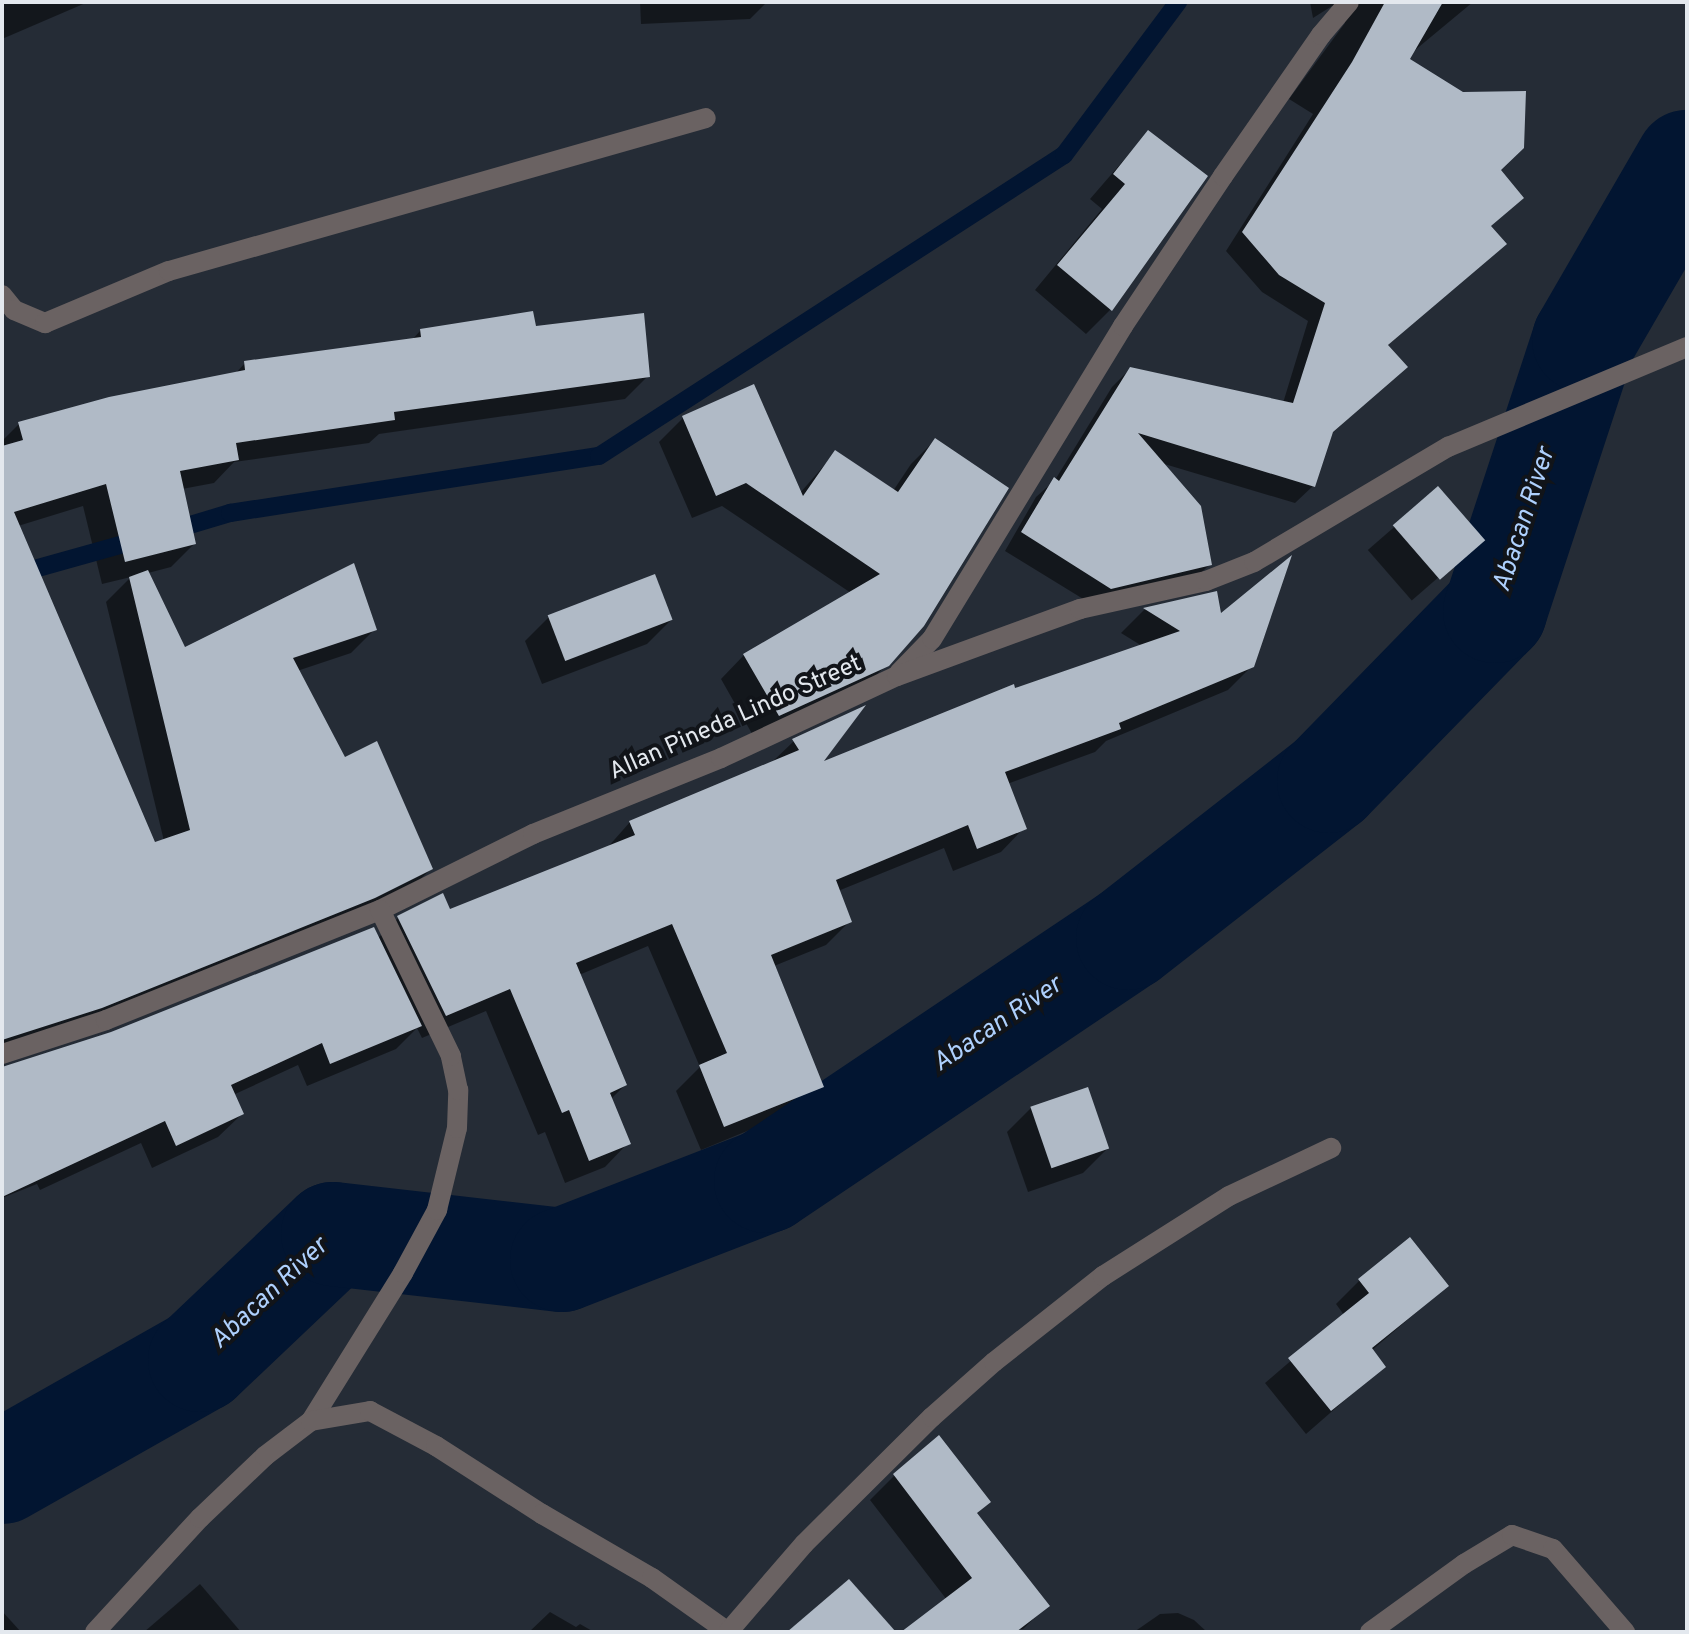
<!DOCTYPE html>
<style>
body{margin:0}
#map{position:relative;width:1689px;height:1634px;overflow:hidden;background:#252c36;font-family:Overpass,sans-serif}
div>[style]{position:absolute}
.shadow>*{inset:0;background:#0007;transform-origin:0 0}
.stream>*{height:18px;margin:-9px;padding:0 9px;transform-origin:9px;border-radius:9px;background:#021531}
.river>*{height:104px;margin:-52px;padding:0 52px;transform-origin:52px;border-radius:52px;background:#021531}
.building>*{inset:0;background:#b0bac6;transform-origin:0 0}
.service>*{height:20px;margin:-10px;padding:0 10px;transform-origin:10px;border-radius:10px;background:#6a6262}
.minor>*{height:20px;margin:-10px;padding:0 10px;transform-origin:10px;border-radius:10px;background:#6a6262}
span{translate:-50% -50%;white-space:nowrap;text-align:center;line-height:1.15;-webkit-text-stroke:8px #111419;paint-order:stroke}
.street-label{font-size:24px;color:#e3e8ee}
.water-label{font-size:26px;color:#aed0fd;font-style:italic}
.frame{position:absolute;inset:0;border:4px solid #e3e8ee;pointer-events:none}
</style>
<div id="map">
<div class="shadow">
<i style="clip-path:polygon(2px 2px,88px 2px,2px 39px)"></i>
<i style="clip-path:polygon(640px 2px,767px 2px,750px 19px,641px 24px)"></i>
<i style="clip-path:polygon(1310px 2px,1473px 2px,1361px 95px,1499px 170px,1522px 198px,1490px 227px,1504px 244px,1387px 346px,1405px 367px,1330px 435px,1313px 486px,1295px 503px,1161px 463px,1210px 564px,1192px 582px,1093px 605px,1005px 551px,1036px 497px,1055px 480px,1112px 387px,1130px 369px,1283px 403px,1308px 321px,1262px 292px,1226px 251px,1313px 114px,1289px 99px,1345px 23px,1341px 10px,1332px 6px,1313px 18px)"></i>
<i style="clip-path:polygon(1148px 132px,1205px 176px,1110px 310px,1086px 334px,1035px 290px,1102px 209px,1090px 199px)"></i>
<i style="clip-path:polygon(evenodd,534px 329px,648px 376px,625px 399px,379px 434px,369px 443px,234px 462px,214px 483px,182px 489px,194px 544px,171px 567px,148px 573px,184px 650px,374px 630px,351px 653px,297px 671px,344px 760px,431px 869px,407px 892px,2px 1055px,2px 441px,19px 424px,234px 375px,245px 363px,411px 341px,420px 331px,534px 329px,83px 506px,102px 584px,131px 577px,106px 602px,164px 841px,154px 844px,18px 526px,83px 506px)"></i>
<i style="clip-path:polygon(683px 418px,800px 493px,835px 453px,893px 491px,911px 464px,935px 440px,887px 664px,863px 689px,755px 739px,721px 679px,744px 655px,851px 593px,722px 506px,692px 518px,659px 442px)"></i>
<i style="left:1438px;top:489px;width:67px;height:93px;rotate:49deg"></i>
<i style="clip-path:polygon(1215px 593px,1220px 616px,1252px 666px,1228px 690px,1106px 741px,1095px 752px,1007px 784px,1024px 828px,1001px 852px,953px 871px,944px 848px,838px 891px,850px 921px,826px 945px,774px 966px,822px 1086px,798px 1110px,701px 1150px,676px 1091px,700px 1067px,648px 946px,579px 975px,625px 1085px,611px 1099px,628px 1143px,605px 1167px,565px 1183px,545px 1132px,538px 1135px,486px 1011px,422px 1038px,417px 1028px,396px 1049px,307px 1086px,298px 1065px,233px 1095px,242px 1114px,218px 1137px,152px 1168px,141px 1143px,40px 1190px,37px 1184px,2px 1198px,2px 1137px,377px 939px,398px 918px,449px 912px,607px 848px,630px 822px,770px 764px,794px 741px,819px 765px,1142px 646px,1121px 633px,1144px 610px)"></i>
<i style="clip-path:polygon(549px 617px,671px 620px,647px 644px,542px 684px,525px 641px)"></i>
<i style="clip-path:polygon(1031px 1108px,1107px 1149px,1083px 1173px,1028px 1192px,1007px 1132px)"></i>
<i style="clip-path:polygon(1360px 1280px,1447px 1286px,1371px 1351px,1384px 1366px,1306px 1434px,1265px 1383px,1344px 1315px,1336px 1304px)"></i>
<i style="clip-path:polygon(894px 1476px,988px 1502px,976px 1514px,1047px 1606px,1023px 1629px,911px 1632px,947px 1600px,870px 1500px)"></i>
<i style="clip-path:polygon(200px 1584px,241px 1632px,144px 1632px)"></i>
<i style="clip-path:polygon(2px 1611px,21px 1632px,2px 1632px)"></i>
<i style="clip-path:polygon(550px 1612px,576px 1627px,580px 1624px,594px 1632px,529px 1632px)"></i>
<i style="clip-path:polygon(1178px 1613px,1194px 1620px,1207px 1632px,1134px 1632px,1160px 1614px)"></i>
</div>
<div class="stream">
<i style="left:170px;top:531px;width:63px;rotate:-16.7deg"></i>
<i style="left:230px;top:513px;width:373px;rotate:-8.8deg"></i>
<i style="left:599px;top:456px;width:554px;rotate:-32.92deg"></i>
<i style="left:1064px;top:155px;width:191px;rotate:-53.3deg"></i>
<i style="left:2px;top:578px;width:148px;rotate:-15.6deg"></i>
</div>
<div class="river">
<i style="left:2px;top:1472px;width:227px;rotate:-29.5deg"></i>
<i style="left:200px;top:1360px;width:183px;rotate:-43.5deg"></i>
<i style="left:333px;top:1234px;width:230px;rotate:6.5deg"></i>
<i style="left:562px;top:1260px;width:219px;rotate:-21.2deg"></i>
<i style="left:766px;top:1181px;width:436px;rotate:-33.9deg"></i>
<i style="left:1128px;top:938px;width:255px;rotate:-38deg"></i>
<i style="left:1329px;top:781px;width:238px;rotate:-45.7deg"></i>
<i style="left:1495px;top:611px;width:285px;rotate:-71.8deg"></i>
<i style="left:1584px;top:340px;width:206px;rotate:-59.9deg"></i>
</div>
<div class="building">
<i style="clip-path:polygon(1385px 2px,1443px 2px,1410px 59px,1463px 92px,1526px 91px,1524px 148px,1501px 170px,1524px 198px,1491px 226px,1507px 244px,1388px 345px,1408px 367px,1333px 432px,1315px 487px,1138px 433px,1201px 506px,1212px 565px,1111px 589px,1021px 532px,1054px 477px,1059px 481px,1130px 367px,1293px 403px,1325px 303px,1279px 275px,1242px 232px,1352px 62px)"></i>
<i style="clip-path:polygon(1148px 130px,1208px 176px,1112px 311px,1057px 265px,1125px 184px,1113px 174px)"></i>
<i style="clip-path:polygon(533px 311px,536px 326px,644px 313px,650px 377px,394px 412px,395px 420px,236px 443px,239px 460px,180px 471px,196px 544px,125px 562px,106px 484px,14px 512px,155px 842px,190px 830px,129px 577px,148px 570px,185px 647px,354px 563px,377px 630px,293px 658px,345px 757px,377px 741px,433px 869px,375px 898px,102px 1008px,2px 1040px,2px 446px,23px 440px,18px 422px,109px 397px,245px 370px,244px 361px,421px 337px,420px 329px)"></i>
<i style="clip-path:polygon(754px 384px,803px 496px,835px 450px,898px 492px,935px 438px,1009px 488px,924px 626px,889px 666px,779px 716px,743px 654px,880px 574px,746px 483px,716px 496px,682px 416px)"></i>
<i style="left:1438px;top:486px;width:72px;height:60px;rotate:49deg"></i>
<i style="clip-path:polygon(1292px 555px,1254px 667px,1119px 723px,1121px 729px,1005px 772px,1027px 829px,977px 849px,968px 825px,836px 880px,852px 922px,771px 955px,824px 1087px,724px 1127px,699px 1065px,727px 1053px,672px 924px,576px 963px,627px 1085px,610px 1093px,631px 1144px,589px 1161px,569px 1110px,562px 1113px,510px 989px,446px 1016px,397px 916px,443px 893px,450px 909px,635px 835px,629px 821px,799px 750px,792px 739px,866px 705px,824px 761px,1014px 684px,1015px 688px,1180px 631px,1143px 608px,1217px 591px,1221px 613px)"></i>
<i style="left:655px;top:574px;width:49px;height:115px;rotate:69deg"></i>
<i style="clip-path:polygon(374px 927px,422px 1026px,330px 1064px,322px 1043px,231px 1085px,244px 1114px,176px 1146px,165px 1121px,2px 1197px,2px 1067px,111px 1032px)"></i>
<i style="left:1088px;top:1087px;width:65px;height:61px;rotate:71deg"></i>
<i style="clip-path:polygon(1410px 1237px,1449px 1286px,1372px 1348px,1386px 1367px,1331px 1411px,1288px 1358px,1369px 1293px,1358px 1279px)"></i>
<i style="clip-path:polygon(939px 1435px,991px 1502px,977px 1513px,1050px 1606px,1016px 1632px,901px 1632px,972px 1578px,893px 1474px)"></i>
<i style="clip-path:polygon(849px 1579px,896px 1632px,787px 1632px)"></i>
</div>
<div class="service">
<i style="left:2px;top:295px;width:19px;rotate:51deg"></i>
<i style="left:14px;top:310px;width:34px;rotate:23deg"></i>
<i style="left:45px;top:323px;width:134px;rotate:-22.8deg"></i>
<i style="left:169px;top:271px;width:558px;rotate:-15.9deg"></i>
<i style="left:1370px;top:1632px;width:116px;rotate:-35.9deg"></i>
<i style="left:1464px;top:1564px;width:56px;rotate:-31.1deg"></i>
<i style="left:1512px;top:1535px;width:43px;rotate:18.9deg"></i>
<i style="left:1553px;top:1549px;width:110px;rotate:49.1deg"></i>
</div>
<div class="minor">
<i style="left:899px;top:673px;width:47px;rotate:-45.9deg"></i>
<i style="left:932px;top:639px;width:367px;rotate:-58.6deg"></i>
<i style="left:1123px;top:326px;width:180px;rotate:-56.3deg"></i>
<i style="left:1223px;top:176px;width:172px;rotate:-55.2deg"></i>
<i style="left:1321px;top:35px;width:43px;rotate:-49.7deg"></i>
<i style="left:2px;top:1054px;width:109px;rotate:-18.1deg"></i>
<i style="left:106px;top:1020px;width:295px;rotate:-21.9deg"></i>
<i style="left:380px;top:910px;width:171px;rotate:-26.4deg"></i>
<i style="left:533px;top:834px;width:203px;rotate:-22deg"></i>
<i style="left:721px;top:758px;width:194px;rotate:-25deg"></i>
<i style="left:897px;top:676px;width:195px;rotate:-20.1deg"></i>
<i style="left:1080px;top:609px;width:129px;rotate:-12.5deg"></i>
<i style="left:1206px;top:581px;width:52px;rotate:-21.6deg"></i>
<i style="left:1254px;top:562px;width:226px;rotate:-30.7deg"></i>
<i style="left:1448px;top:447px;width:259px;rotate:-22.7deg"></i>
<i style="left:311px;top:1421px;width:174px;rotate:-58.1deg"></i>
<i style="left:403px;top:1273px;width:72px;rotate:-61.6deg"></i>
<i style="left:437px;top:1210px;width:84px;rotate:-76.3deg"></i>
<i style="left:457px;top:1128px;width:38px;rotate:-88deg"></i>
<i style="left:458px;top:1090px;width:35px;rotate:-102deg"></i>
<i style="left:451px;top:1056px;width:162px;rotate:-115.9deg"></i>
<i style="left:95px;top:1632px;width:155px;rotate:-47.4deg"></i>
<i style="left:200px;top:1518px;width:90px;rotate:-43.6deg"></i>
<i style="left:265px;top:1456px;width:58px;rotate:-37.3deg"></i>
<i style="left:311px;top:1421px;width:60px;rotate:-9.6deg"></i>
<i style="left:370px;top:1411px;width:75px;rotate:27.9deg"></i>
<i style="left:436px;top:1446px;width:126px;rotate:32.7deg"></i>
<i style="left:542px;top:1514px;width:127px;rotate:30.2deg"></i>
<i style="left:652px;top:1578px;width:93px;rotate:35.4deg"></i>
<i style="left:728px;top:1632px;width:116px;rotate:-49.2deg"></i>
<i style="left:804px;top:1544px;width:180px;rotate:-44.8deg"></i>
<i style="left:932px;top:1417px;width:83px;rotate:-41.6deg"></i>
<i style="left:994px;top:1362px;width:139px;rotate:-38.3deg"></i>
<i style="left:1103px;top:1276px;width:149px;rotate:-32.4deg"></i>
<i style="left:1229px;top:1196px;width:113px;rotate:-25.2deg"></i>
</div>
<div class="street-label">
<span style="left:736px;top:719px;rotate:-24deg">Allan Pineda Lindo Street</span>
</div>
<div class="water-label">
<span style="left:1525px;top:520px;rotate:-72deg">Abacan River</span>
<span style="left:998px;top:1025px;rotate:-34deg">Abacan River</span>
<span style="left:270px;top:1294px;rotate:-43deg">Abacan River</span>
</div>
<div class="frame"></div>
</div>
